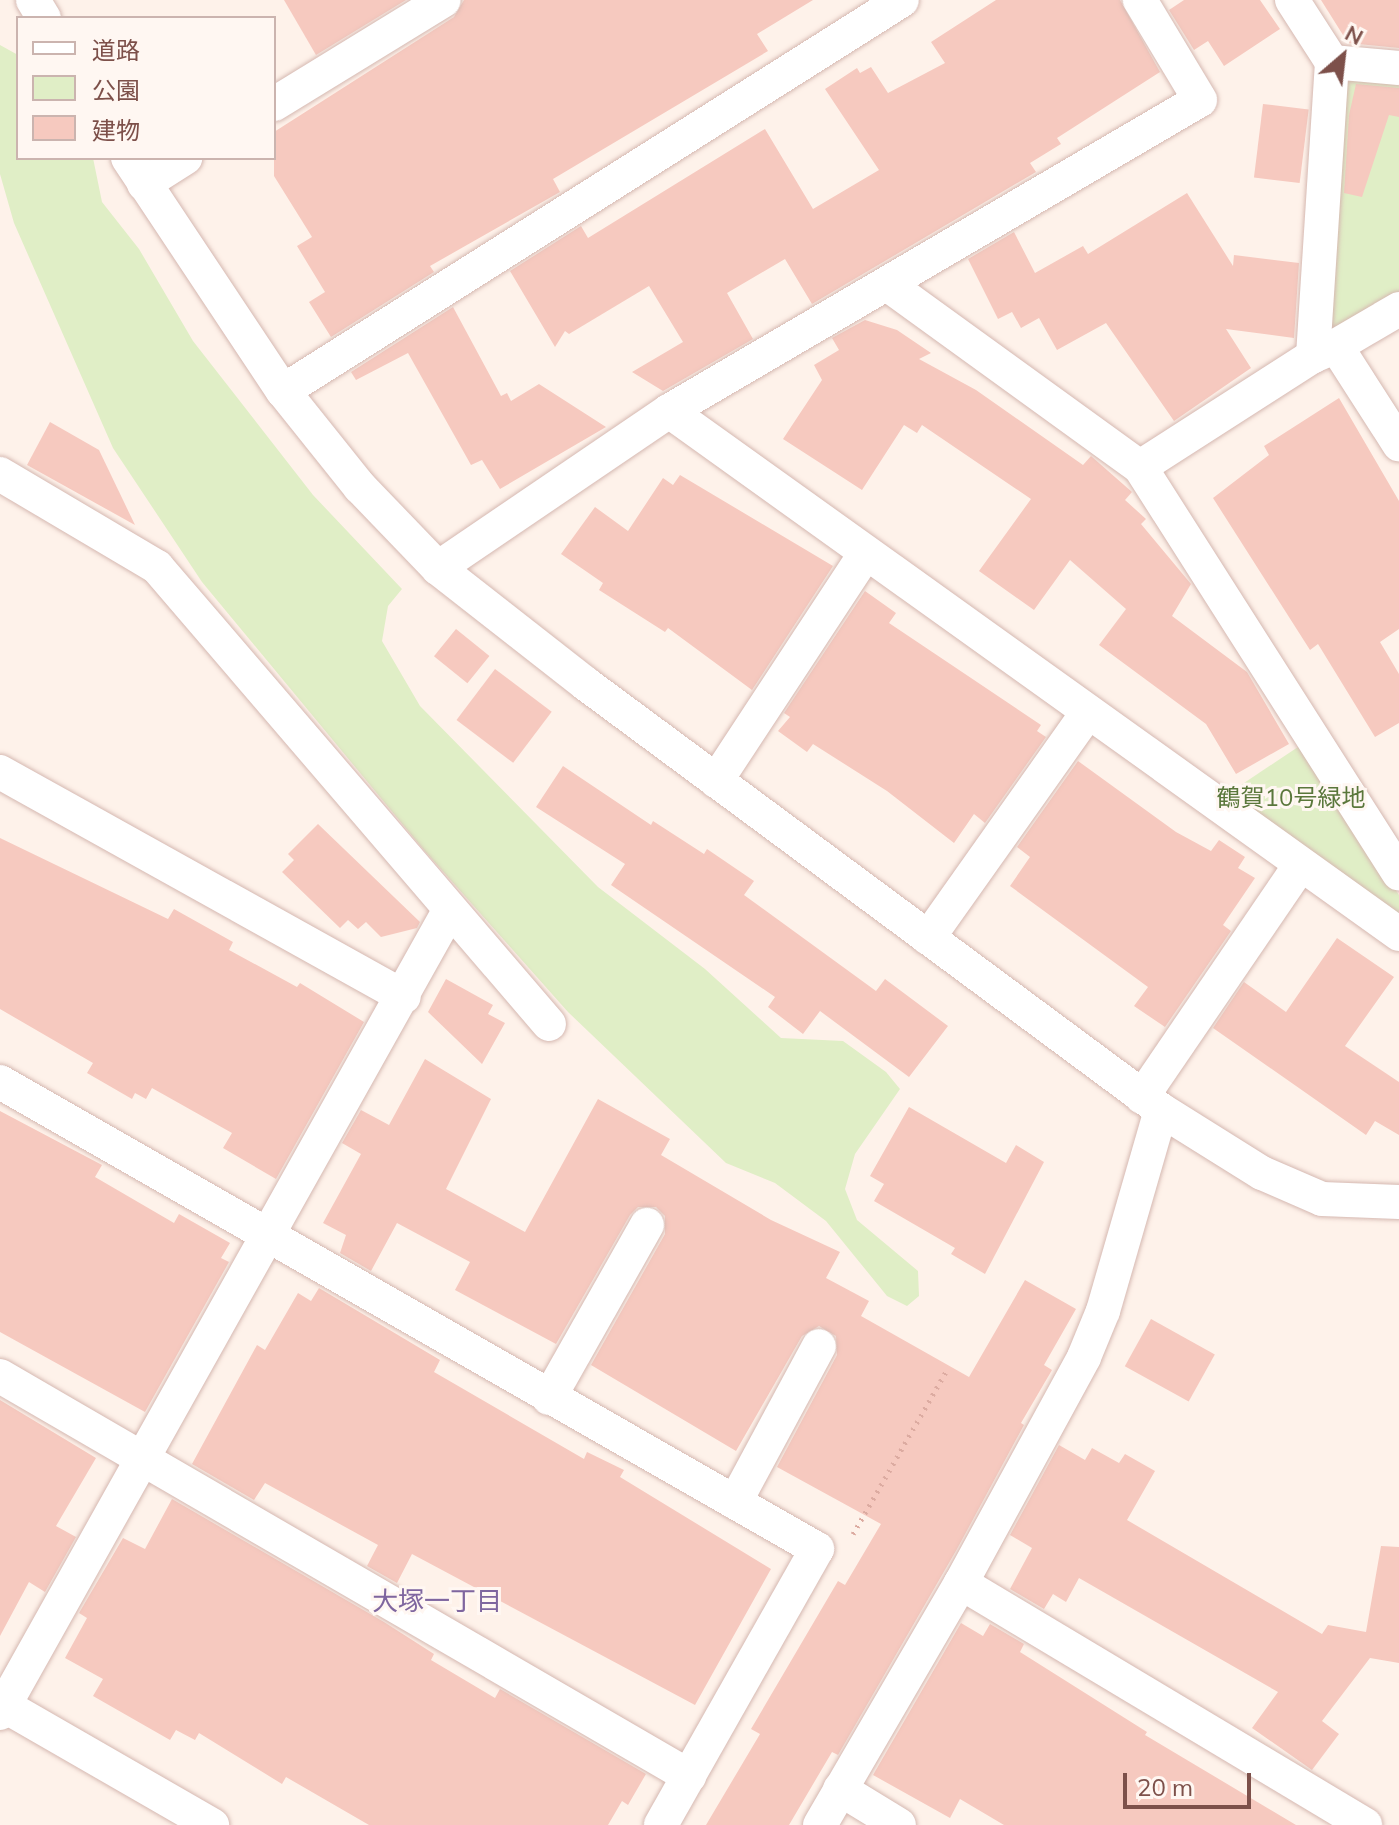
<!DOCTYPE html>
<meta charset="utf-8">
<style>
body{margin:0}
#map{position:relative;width:1399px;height:1825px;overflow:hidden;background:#fef2ea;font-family:Mulish,"Noto Sans JP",sans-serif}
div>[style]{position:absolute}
.green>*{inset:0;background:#e0eec6}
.building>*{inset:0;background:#f6c9bf;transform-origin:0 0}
.path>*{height:5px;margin-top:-2.5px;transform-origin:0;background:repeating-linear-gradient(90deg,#dcaba1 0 2px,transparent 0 8px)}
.roads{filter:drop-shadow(0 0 2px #d5b8b1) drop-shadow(0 0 2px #d5b8b1)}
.street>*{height:34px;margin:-17px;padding:0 17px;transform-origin:17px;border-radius:17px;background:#fff}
span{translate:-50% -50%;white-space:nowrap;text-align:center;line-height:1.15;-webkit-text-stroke:6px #fff7f2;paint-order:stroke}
.park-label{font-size:24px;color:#5a773b}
.neighbourhood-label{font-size:26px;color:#7f669f}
.legend{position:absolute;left:16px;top:16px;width:260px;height:144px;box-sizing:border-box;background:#fff7f2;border:2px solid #cbb4af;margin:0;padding:10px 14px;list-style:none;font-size:24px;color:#7d504a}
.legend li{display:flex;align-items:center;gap:16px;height:40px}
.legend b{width:40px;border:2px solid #cbb4af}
.north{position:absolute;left:1303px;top:16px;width:80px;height:80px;-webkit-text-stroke:6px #fff7f2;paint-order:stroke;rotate:28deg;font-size:22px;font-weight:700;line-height:32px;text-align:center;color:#7d504a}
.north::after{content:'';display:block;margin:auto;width:28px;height:36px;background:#7d504a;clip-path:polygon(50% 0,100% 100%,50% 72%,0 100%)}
.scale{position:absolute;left:1123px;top:1773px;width:128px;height:36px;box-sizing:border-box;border:4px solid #7d504a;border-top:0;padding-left:10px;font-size:24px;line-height:28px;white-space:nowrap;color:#7d504a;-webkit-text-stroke:6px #fff7f2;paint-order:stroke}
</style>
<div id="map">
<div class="green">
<i style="clip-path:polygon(0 45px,18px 55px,18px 158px,93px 158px,102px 202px,139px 249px,193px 341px,313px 495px,402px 589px,388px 606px,382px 641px,420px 706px,598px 887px,705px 969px,781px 1038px,843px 1041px,886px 1072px,900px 1089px,855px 1154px,845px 1189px,857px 1220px,918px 1271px,919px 1296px,907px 1306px,887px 1296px,826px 1221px,775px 1183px,726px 1163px,568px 1012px,423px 849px,202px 582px,113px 448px,14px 223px,0 174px)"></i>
<i style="clip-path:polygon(1344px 75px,1399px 79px,1399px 300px,1325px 341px)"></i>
<i style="clip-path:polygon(1301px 745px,1399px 895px,1399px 919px,1223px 797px)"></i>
</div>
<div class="building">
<i style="clip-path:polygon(284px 0,406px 0,316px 55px)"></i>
<i style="clip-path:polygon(464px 0,813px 0,757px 34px,768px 51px,553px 179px,560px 192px,430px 266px,434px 272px,331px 337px,309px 302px,325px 292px,297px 246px,312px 237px,274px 176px,274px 132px,454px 17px)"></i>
<i style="clip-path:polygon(996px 0,1120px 0,1160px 72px,1057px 138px,1061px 144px,1030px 163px,1036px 172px,812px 304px,785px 259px,727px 293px,753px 339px,663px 391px,632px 372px,683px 342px,649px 286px,569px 334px,565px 331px,555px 347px,510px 271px,581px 226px,588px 238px,765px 129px,813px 209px,879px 170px,825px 89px,857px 68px,860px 73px,871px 67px,888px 93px,945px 63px,931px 42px)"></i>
<i style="clip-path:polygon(1184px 0,1260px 0,1280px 29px,1224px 66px,1208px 41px,1194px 50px,1169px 10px)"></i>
<i style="clip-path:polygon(1321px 0,1399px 0,1399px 48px,1348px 43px)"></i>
<i style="clip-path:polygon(1356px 84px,1399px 88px,1399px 117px,1389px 115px,1362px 197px,1344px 193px,1349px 115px)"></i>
<i style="left:1263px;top:104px;width:46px;height:74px;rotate:7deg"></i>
<i style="clip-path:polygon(1187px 193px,1233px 266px,1234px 255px,1299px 263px,1294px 338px,1226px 329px,1251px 368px,1174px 421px,1106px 323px,1057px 350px,1039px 318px,1021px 328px,1012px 312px,998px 319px,968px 259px,1014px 232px,1035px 273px,1083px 246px,1088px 254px)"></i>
<i style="clip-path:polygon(453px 307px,501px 396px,507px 393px,511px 401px,539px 384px,606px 427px,500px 489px,482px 460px,471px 465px,408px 353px,356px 380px,351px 372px)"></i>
<i style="clip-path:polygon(865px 320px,897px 330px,931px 353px,919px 359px,976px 390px,1083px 465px,1091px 456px,1132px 492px,1125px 500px,1146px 519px,1141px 524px,1191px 584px,1172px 616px,1247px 672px,1289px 744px,1236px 774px,1206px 724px,1099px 645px,1126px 609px,1070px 560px,1034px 610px,979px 571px,1031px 499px,922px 425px,917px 433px,904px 425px,862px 490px,783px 439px,822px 380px,814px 365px,839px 350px,832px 338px)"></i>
<i style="clip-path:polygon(1339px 398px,1399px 501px,1399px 629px,1380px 642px,1399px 674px,1399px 723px,1375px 737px,1318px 644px,1310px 650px,1213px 498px,1269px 455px,1264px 446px)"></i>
<i style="clip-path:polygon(50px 422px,99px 450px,135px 525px,27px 465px)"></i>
<i style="clip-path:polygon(680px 475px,833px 566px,752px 690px,668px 628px,665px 632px,599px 590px,603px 583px,561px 554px,595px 507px,628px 531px,663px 478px,673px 485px)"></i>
<i style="clip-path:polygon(865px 591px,896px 613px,889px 623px,1041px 725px,1037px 731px,1046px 737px,985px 823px,974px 814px,954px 843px,887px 791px,813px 744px,807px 752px,778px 731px,790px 717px,784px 713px)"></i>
<i style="left:456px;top:629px;width:43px;height:35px;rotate:39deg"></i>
<i style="left:495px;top:669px;width:71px;height:64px;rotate:37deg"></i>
<i style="clip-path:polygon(1078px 761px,1176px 832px,1211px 851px,1219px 840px,1245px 857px,1238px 868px,1255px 878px,1223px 925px,1231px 931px,1165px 1027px,1134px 1006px,1148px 987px,1010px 886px,1030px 857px,1017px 847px)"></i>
<i style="clip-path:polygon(563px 766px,651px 825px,653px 821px,704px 854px,707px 849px,754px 881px,744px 895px,876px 991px,885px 979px,948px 1026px,909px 1077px,820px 1011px,803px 1034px,768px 1007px,775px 997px,611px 885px,625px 864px,536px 807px)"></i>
<i style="clip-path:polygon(318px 824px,420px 922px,417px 928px,381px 937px,366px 922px,358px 929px,348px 920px,340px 928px,282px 872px,294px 860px,288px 854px)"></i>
<i style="clip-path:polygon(0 838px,168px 919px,174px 909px,233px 942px,229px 950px,297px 987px,300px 983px,364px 1022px,276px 1179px,223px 1148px,232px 1133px,152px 1088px,146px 1099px,135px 1093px,132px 1099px,87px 1073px,93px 1063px,0 1009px)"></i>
<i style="clip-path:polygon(1337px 938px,1394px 977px,1345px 1046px,1399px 1082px,1399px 1135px,1375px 1121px,1366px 1135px,1213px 1028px,1244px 982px,1286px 1012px)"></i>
<i style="clip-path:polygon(446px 979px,493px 1005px,488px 1014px,505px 1023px,482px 1064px,428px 1012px)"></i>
<i style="clip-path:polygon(425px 1059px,491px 1099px,446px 1189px,525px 1232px,598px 1099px,670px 1139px,661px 1155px,771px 1220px,840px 1252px,826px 1278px,869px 1301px,861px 1316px,969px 1377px,1025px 1280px,1076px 1309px,1044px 1365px,1052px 1370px,1021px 1423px,1024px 1425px,957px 1549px,838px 1755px,832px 1752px,789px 1825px,706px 1825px,760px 1734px,751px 1729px,838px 1581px,845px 1585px,881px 1524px,777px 1467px,837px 1355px,836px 1336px,819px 1326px,802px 1336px,736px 1451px,591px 1365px,665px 1234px,665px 1216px,656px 1207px,638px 1207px,630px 1215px,556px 1344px,455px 1290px,470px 1262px,397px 1223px,371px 1271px,340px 1253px,346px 1235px,323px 1223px,361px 1154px,342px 1143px,361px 1110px,389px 1125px)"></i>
<i style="clip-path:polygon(909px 1107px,1006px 1163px,1016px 1145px,1044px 1162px,985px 1274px,951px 1254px,955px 1248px,874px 1201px,884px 1184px,870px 1176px)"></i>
<i style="clip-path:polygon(0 1111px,102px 1165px,95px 1177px,174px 1223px,179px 1214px,230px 1243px,221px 1258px,229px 1262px,145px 1412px,0 1332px)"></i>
<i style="clip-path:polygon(319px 1288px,440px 1360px,434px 1372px,584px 1459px,587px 1452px,624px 1470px,620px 1477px,771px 1569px,695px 1705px,412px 1554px,397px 1583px,367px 1566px,378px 1545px,265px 1483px,254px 1500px,192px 1464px,257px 1345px,265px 1350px,298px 1293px,311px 1301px)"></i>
<i style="left:1151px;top:1319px;width:73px;height:54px;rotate:29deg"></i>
<i style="clip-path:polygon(0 1400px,96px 1458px,56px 1526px,76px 1537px,45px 1592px,29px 1582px,0 1636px)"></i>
<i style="clip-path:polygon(1059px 1445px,1085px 1460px,1092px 1448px,1119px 1463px,1125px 1454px,1155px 1471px,1127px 1520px,1322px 1634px,1328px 1625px,1366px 1632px,1381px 1546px,1399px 1547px,1399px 1663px,1370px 1658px,1322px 1721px,1339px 1734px,1312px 1770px,1252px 1728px,1278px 1692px,1079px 1578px,1066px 1602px,1053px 1594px,1044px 1609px,1010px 1589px,1032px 1548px,1010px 1535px)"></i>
<i style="clip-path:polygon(172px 1499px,384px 1622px,434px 1654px,431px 1660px,495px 1698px,500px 1689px,646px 1774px,628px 1805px,622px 1801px,608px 1825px,369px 1825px,286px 1777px,282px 1784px,199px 1733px,195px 1740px,176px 1730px,170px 1740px,93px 1696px,103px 1679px,65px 1658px,87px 1618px,79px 1613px,123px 1538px,145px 1549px)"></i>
<i style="clip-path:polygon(961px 1623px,983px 1636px,990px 1624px,1024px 1644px,1020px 1652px,1147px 1732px,1145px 1735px,1296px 1825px,1004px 1825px,960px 1799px,950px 1818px,873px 1775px)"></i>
</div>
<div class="path">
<i style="left:853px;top:1534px;width:191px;rotate:-60.2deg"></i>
</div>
<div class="roads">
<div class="street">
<i style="left:33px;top:0;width:21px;rotate:59deg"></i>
<i style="left:1292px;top:0;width:74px;rotate:57.2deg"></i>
<i style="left:1332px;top:62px;width:295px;rotate:93.7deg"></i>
<i style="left:1332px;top:62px;width:67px;rotate:5.1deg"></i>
<i style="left:274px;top:104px;width:199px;rotate:-31.5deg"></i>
<i style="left:128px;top:158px;width:280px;rotate:56.4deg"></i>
<i style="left:283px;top:391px;width:123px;rotate:51.3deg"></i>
<i style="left:360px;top:487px;width:112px;rotate:46.1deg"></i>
<i style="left:438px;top:568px;width:188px;rotate:38.1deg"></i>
<i style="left:586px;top:684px;width:716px;rotate:36.53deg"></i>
<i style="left:1161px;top:1110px;width:119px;rotate:32deg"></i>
<i style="left:1262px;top:1173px;width:65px;rotate:23.4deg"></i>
<i style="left:1322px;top:1199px;width:77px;rotate:2.2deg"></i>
<i style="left:144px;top:184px;width:49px;rotate:-32.4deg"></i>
<i style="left:887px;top:284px;width:312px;rotate:35.9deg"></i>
<i style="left:1140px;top:467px;width:206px;rotate:-32.7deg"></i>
<i style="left:1313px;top:356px;width:25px;rotate:-23deg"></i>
<i style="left:1336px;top:346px;width:117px;rotate:57.3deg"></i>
<i style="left:1336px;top:346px;width:73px;rotate:-30.4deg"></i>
<i style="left:283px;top:391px;width:732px;rotate:-32.28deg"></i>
<i style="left:669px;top:411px;width:898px;rotate:35.62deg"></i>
<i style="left:1140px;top:467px;width:482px;rotate:57.5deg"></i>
<i style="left:0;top:474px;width:182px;rotate:30.6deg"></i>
<i style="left:157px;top:567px;width:602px;rotate:49.38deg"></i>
<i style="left:438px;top:568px;width:279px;rotate:-34.2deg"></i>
<i style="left:669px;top:411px;width:615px;rotate:-30.36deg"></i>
<i style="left:1200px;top:100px;width:117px;rotate:-121deg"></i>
<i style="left:0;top:772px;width:462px;rotate:29.1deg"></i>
<i style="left:716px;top:781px;width:273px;rotate:-56.7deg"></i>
<i style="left:928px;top:938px;width:277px;rotate:-54.7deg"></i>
<i style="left:0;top:1082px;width:941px;rotate:29.75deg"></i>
<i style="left:817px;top:1549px;width:317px;rotate:119.5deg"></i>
<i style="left:1142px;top:1097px;width:281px;rotate:-55.7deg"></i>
<i style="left:0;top:1376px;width:797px;rotate:30.14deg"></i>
<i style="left:549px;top:1398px;width:199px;rotate:-60.5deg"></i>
<i style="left:735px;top:1502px;width:177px;rotate:-61.7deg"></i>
<i style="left:961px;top:1583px;width:471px;rotate:30.9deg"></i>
<i style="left:5px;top:1706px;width:239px;rotate:29.9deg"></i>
<i style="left:0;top:1713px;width:917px;rotate:-60.75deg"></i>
<i style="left:840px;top:1789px;width:69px;rotate:31.4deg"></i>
<i style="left:820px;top:1825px;width:280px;rotate:-59.8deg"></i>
<i style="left:961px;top:1583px;width:257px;rotate:-61.4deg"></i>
<i style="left:1084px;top:1357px;width:50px;rotate:-67.6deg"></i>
<i style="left:1103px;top:1311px;width:209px;rotate:-73.9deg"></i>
</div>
</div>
<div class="park-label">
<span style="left:1291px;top:798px">鶴賀10号緑地</span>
</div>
<div class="neighbourhood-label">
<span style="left:437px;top:1601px">大塚一丁目</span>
</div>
<ul class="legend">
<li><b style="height:10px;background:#fff"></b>道路</li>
<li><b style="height:22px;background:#e0eec6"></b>公園</li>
<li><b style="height:22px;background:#f6c9bf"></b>建物</li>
</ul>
<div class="north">N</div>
<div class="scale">20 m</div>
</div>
